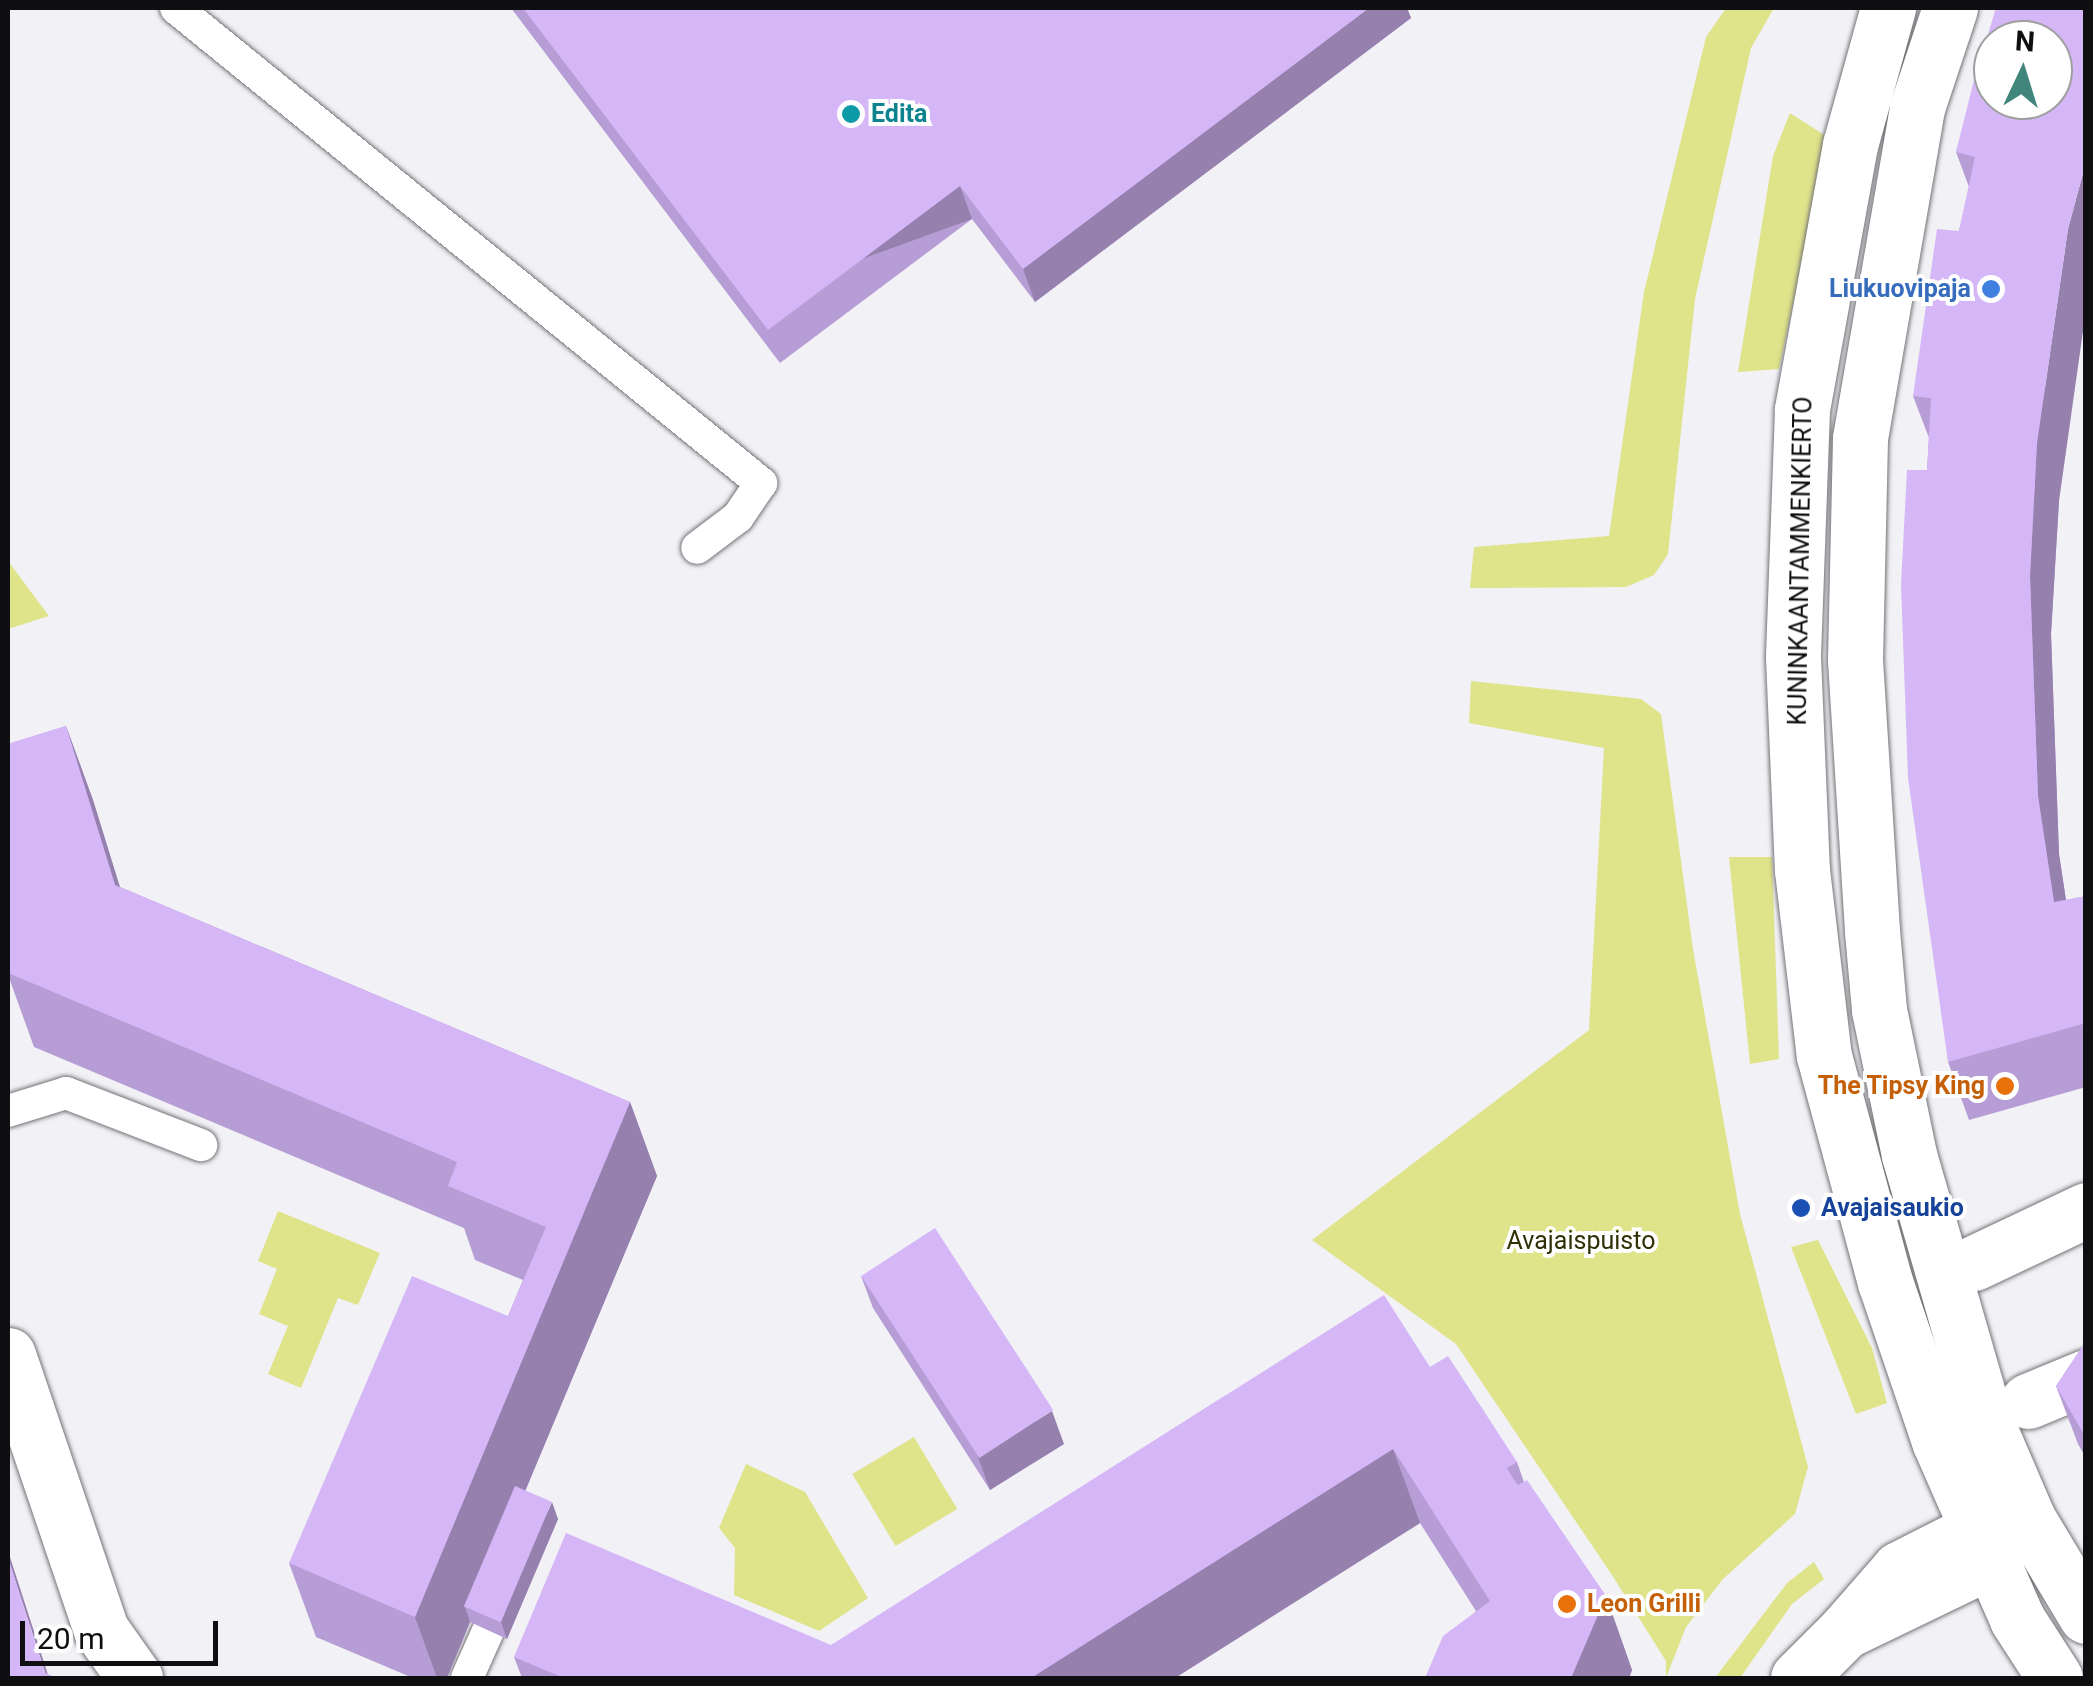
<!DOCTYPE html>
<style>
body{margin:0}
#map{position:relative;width:2093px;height:1686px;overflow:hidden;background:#f2f1f5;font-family:Roboto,sans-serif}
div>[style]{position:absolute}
.green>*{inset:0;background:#dfe38a;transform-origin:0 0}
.roads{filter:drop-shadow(0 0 2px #757378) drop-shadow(0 0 2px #757378)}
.lane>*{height:32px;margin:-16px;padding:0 16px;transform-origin:16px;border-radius:16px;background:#fff}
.street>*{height:55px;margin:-27.5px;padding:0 27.5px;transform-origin:27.5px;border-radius:27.5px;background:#fff}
.secondary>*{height:55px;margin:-27.5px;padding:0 27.5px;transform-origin:27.5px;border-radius:27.5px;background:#fff}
.wall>*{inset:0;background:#b79dd5}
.shaded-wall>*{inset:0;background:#9580ae;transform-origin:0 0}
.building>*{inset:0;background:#d5b7f8;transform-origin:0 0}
.dots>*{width:28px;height:28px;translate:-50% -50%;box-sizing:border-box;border:5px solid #fff;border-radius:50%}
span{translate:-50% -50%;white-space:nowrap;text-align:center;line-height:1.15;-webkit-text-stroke:8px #fff;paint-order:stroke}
.culture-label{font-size:25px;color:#0d838f;font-weight:700}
.left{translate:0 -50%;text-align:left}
.shop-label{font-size:25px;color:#366cbe;font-weight:700}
.right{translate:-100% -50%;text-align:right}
.street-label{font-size:25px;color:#0f0e10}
.food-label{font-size:25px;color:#c56008;font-weight:700}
.transit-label{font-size:25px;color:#164399;font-weight:700}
.park-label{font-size:25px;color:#303006}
.frame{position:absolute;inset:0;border:10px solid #0f0e10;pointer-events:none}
.north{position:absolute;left:1973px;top:20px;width:100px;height:100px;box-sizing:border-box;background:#fff;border:2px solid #9f9f9f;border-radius:50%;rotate:4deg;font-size:28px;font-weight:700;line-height:40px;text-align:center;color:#0f0e10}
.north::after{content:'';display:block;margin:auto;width:35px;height:45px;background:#41867c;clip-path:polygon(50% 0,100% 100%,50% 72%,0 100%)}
.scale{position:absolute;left:20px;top:1621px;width:198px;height:45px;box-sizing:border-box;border:5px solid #0f0e10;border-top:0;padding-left:12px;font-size:30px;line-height:35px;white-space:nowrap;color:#0f0e10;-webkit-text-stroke:8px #fff;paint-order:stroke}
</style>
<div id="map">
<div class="green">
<i style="clip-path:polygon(1726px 8px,1774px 8px,1751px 48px,1695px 299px,1668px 554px,1654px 575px,1626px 587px,1470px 588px,1474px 547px,1609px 536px,1644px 292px,1706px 37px)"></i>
<i style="clip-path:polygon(1790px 113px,1829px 138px,1779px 369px,1738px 372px,1773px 156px)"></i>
<i style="clip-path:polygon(8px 561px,49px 616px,8px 629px)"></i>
<i style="clip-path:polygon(1471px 681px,1641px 699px,1661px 714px,1693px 949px,1740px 1214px,1808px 1467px,1795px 1514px,1723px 1579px,1686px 1627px,1666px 1678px,1666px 1661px,1612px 1575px,1456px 1344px,1312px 1240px,1589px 1030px,1604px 748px,1469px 723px)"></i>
<i style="clip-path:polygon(1729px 857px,1772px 857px,1779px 1059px,1750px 1064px)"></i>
<i style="clip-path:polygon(278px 1211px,380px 1253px,358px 1305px,338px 1298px,301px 1388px,268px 1374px,288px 1326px,259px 1314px,277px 1269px,258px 1261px)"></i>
<i style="clip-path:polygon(1818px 1240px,1872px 1348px,1887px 1403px,1856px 1414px,1791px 1247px)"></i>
<i style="left:914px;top:1437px;width:84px;height:72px;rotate:59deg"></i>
<i style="clip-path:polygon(746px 1464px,805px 1492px,868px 1598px,819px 1631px,734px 1595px,735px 1548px,719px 1528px)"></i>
<i style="clip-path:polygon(1814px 1562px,1824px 1579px,1792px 1604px,1740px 1678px,1715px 1678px,1787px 1583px)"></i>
</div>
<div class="roads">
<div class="lane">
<i style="left:176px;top:8px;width:754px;rotate:39.08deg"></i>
<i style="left:761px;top:483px;width:41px;rotate:124.1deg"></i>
<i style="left:738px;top:517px;width:51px;rotate:142.9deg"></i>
<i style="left:8px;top:1111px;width:61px;rotate:-17.2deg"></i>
<i style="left:66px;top:1093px;width:145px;rotate:21.1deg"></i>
<i style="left:467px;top:1678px;width:51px;rotate:-65.9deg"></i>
</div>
<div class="street">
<i style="left:1974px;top:1263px;width:124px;rotate:-25.3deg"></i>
<i style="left:8px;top:1355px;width:290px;rotate:71.3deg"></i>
<i style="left:101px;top:1630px;width:59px;rotate:54.7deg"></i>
<i style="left:2028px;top:1401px;width:63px;rotate:-22.5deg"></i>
<i style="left:2028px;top:1519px;width:57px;rotate:132.1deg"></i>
<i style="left:1990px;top:1561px;width:161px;rotate:154.2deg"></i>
<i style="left:1845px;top:1631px;width:82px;rotate:-48.9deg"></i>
<i style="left:1899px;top:1569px;width:89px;rotate:-26.9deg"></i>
<i style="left:1978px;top:1529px;width:51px;rotate:-11.3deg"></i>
<i style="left:1798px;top:1678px;width:66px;rotate:-45deg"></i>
</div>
<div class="secondary">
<i style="left:1888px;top:8px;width:142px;rotate:105.5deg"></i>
<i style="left:1850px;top:145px;width:269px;rotate:100.3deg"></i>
<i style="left:1802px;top:410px;width:247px;rotate:92.1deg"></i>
<i style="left:1793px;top:657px;width:213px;rotate:87.6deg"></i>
<i style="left:1802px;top:870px;width:187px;rotate:83.3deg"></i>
<i style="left:1824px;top:1056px;width:234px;rotate:74.9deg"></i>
<i style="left:1885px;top:1282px;width:168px;rotate:71.2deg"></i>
<i style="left:1939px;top:1441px;width:194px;rotate:66.3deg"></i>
<i style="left:2017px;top:1619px;width:70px;rotate:57.2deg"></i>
<i style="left:1950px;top:8px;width:105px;rotate:108.3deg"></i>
<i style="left:1917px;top:108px;width:336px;rotate:99.8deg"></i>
<i style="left:1860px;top:439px;width:221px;rotate:91.3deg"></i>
<i style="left:1855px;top:660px;width:272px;rotate:86.4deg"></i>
<i style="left:1872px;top:931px;width:79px;rotate:84.9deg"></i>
<i style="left:1879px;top:1010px;width:148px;rotate:78.3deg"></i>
<i style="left:1909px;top:1155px;width:275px;rotate:73.9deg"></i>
<i style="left:1985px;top:1419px;width:109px;rotate:66.7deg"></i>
<i style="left:2028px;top:1519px;width:113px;rotate:59.1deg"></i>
</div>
</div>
<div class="wall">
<i style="clip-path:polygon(511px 8px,1407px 8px,1411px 18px,1035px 302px,972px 219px,780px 363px)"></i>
<i style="clip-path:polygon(1996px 8px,2059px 501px,2051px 634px,2059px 854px,2066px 900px,2086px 896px,2086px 1087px,1969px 1120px,1948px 1062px,1927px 470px,1929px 438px,1913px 396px,1959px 231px,1969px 187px,1956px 152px)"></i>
<i style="clip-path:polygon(66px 726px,93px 800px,120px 887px,630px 1102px,657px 1176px,525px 1491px,558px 1519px,507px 1639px,470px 1622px,447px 1678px,413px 1678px,316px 1637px,289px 1563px,508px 1316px,523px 1280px,475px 1260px,464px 1228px,34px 1047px,8px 975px,8px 744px)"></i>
<i style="clip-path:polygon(861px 1276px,1064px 1444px,990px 1490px,873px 1308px)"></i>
<i style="clip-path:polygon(2086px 1341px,2086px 1458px,2078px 1444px,2056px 1386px)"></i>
<i style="clip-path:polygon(1430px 1367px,1517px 1462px,1524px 1482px,1606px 1596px,1632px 1670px,1629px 1678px,1425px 1678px,1476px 1611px,1420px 1523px,1175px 1678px,522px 1678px,514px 1657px,831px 1645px)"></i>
</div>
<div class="shaded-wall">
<i style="clip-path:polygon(1369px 8px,1407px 8px,1411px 18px,1035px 302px,1023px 269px)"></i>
<i style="clip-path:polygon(2086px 162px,2086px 310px,2059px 501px,2051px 634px,2059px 854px,2075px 960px,2054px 902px,2038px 796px,2030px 576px,2037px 443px,2068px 229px)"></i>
<i style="left:960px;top:186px;width:35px;height:240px;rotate:70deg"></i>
<i style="clip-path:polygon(66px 726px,93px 800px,142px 959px,115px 885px)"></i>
<i style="clip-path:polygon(630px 1102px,657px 1176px,475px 1611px,465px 1607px,470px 1622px,447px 1678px,437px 1678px,415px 1617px)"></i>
<i style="clip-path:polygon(1052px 1411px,1064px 1444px,990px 1490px,978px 1457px)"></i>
<i style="clip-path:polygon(1393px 1449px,1420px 1523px,1175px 1678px,1031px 1678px)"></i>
<i style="clip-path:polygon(552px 1502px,558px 1519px,507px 1639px,501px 1622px)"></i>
<i style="clip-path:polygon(8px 1551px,49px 1678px,47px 1678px,8px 1558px)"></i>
<i style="clip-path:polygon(1606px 1596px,1632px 1670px,1629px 1678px,1571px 1678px)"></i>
</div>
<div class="building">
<i style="clip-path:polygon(523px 8px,1369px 8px,1023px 269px,960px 186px,768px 330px)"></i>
<i style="clip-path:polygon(evenodd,1996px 8px,2086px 8px,2086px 162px,2068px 229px,2037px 443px,2030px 576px,2038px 796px,2054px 902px,2086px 896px,2086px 1023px,1948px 1062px,1908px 778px,1901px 585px,1907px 470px,1927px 470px,1931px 398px,1913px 396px,1937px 229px,1959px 231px,1975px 157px,1956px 152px,1973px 84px,1996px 8px,1993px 40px,2053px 40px,2053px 100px,1993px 100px,1993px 40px)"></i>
<i style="clip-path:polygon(66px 726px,115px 885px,630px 1102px,415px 1617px,289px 1563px,412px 1276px,508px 1316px,546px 1227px,448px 1186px,457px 1162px,8px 973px,8px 744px)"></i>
<i style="left:935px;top:1228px;width:217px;height:88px;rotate:57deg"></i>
<i style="clip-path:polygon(1384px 1295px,1430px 1367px,1448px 1356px,1517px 1462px,1507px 1468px,1512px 1477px,1518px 1485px,1527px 1480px,1606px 1596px,1571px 1678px,1425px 1678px,1443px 1636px,1490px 1601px,1393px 1449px,1031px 1678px,564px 1678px,514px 1657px,566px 1533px,831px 1645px)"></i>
<i style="clip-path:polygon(2086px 1341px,2086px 1438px,2056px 1386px)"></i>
<i style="left:515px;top:1486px;width:40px;height:131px;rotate:23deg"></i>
<i style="clip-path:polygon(8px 1558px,45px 1673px,58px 1678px,8px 1678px)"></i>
</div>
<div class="dots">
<i style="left:851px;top:114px;background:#0f9aa8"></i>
<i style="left:1991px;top:289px;background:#3f7fe0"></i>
<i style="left:2005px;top:1086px;background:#e8710a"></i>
<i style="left:1801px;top:1208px;background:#1a4fb4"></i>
<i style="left:1567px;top:1604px;background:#e8710a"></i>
</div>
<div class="culture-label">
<span class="left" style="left:871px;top:114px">Edita</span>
</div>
<div class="shop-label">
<span class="right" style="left:1971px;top:289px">Liukuovipaja</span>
</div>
<div class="street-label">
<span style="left:1801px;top:561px;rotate:-89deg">KUNINKAANTAMMENKIERTO</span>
</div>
<div class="food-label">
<span class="right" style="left:1985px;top:1086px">The Tipsy King</span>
<span class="left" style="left:1587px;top:1604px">Leon Grilli</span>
</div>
<div class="transit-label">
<span class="left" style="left:1821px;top:1208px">Avajaisaukio</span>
</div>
<div class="park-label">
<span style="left:1581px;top:1241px">Avajaispuisto</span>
</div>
<div class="frame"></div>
<div class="north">N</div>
<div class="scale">20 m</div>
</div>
